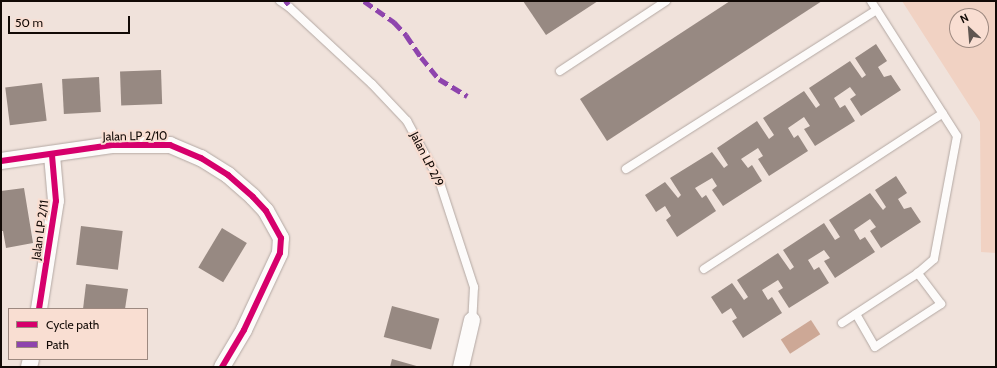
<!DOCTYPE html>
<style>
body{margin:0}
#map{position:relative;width:997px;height:368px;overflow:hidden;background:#f0e2db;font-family:Cabin,sans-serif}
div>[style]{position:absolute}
.green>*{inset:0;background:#f1d2c3}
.water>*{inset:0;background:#cda896;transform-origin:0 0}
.building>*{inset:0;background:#978982;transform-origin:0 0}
.roads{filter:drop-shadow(0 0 1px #b3a8a3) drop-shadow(0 0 1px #b3a8a3)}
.service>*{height:8px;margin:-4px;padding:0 4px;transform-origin:4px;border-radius:4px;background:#fdfbfa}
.minor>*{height:16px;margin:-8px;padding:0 8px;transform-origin:8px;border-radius:8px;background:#fdfbfa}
.quiet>*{height:5px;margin-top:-2.5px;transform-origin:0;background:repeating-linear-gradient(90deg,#8e44ad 0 10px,transparent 0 15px)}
.cycleway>*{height:6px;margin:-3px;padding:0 3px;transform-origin:3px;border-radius:3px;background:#d6006c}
span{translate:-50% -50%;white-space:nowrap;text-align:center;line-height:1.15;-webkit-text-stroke:4px #f9ded2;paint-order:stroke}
.street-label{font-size:12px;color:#120a06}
.frame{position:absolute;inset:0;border:2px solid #120a06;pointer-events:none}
.legend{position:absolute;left:8px;top:308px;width:140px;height:52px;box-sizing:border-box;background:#f9ded2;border:1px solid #9d8980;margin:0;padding:5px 7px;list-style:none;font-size:12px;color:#120a06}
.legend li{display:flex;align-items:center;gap:8px;height:20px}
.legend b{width:20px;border:1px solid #9d8980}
.north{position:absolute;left:949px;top:8px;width:40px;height:40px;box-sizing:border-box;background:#f9ded2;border:1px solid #9d8980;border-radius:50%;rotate:334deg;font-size:11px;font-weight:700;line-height:16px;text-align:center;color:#120a06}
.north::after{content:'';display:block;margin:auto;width:14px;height:18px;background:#605651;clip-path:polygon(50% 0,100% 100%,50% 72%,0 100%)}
.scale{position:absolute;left:8px;top:16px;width:122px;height:18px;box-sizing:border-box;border:2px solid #120a06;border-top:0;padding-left:5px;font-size:12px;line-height:14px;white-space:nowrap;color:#120a06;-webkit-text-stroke:3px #f9ded2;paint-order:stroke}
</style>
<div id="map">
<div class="green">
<i style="clip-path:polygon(evenodd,902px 1px,996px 1px,996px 253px,981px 252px,980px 122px,902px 1px,957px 16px,981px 16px,981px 40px,957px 40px,957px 16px)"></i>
</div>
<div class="water">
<i style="left:811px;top:320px;width:17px;height:36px;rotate:57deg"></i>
</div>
<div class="building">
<i style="clip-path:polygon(523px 1px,598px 1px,546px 35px)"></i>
<i style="clip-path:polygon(730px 1px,822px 1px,607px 141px,580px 99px)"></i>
<i style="clip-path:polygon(876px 44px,887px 61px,878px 67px,884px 77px,891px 75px,901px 90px,861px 116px,850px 99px,856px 95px,850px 87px,834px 98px,840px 108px,845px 105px,855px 121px,815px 146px,804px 129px,810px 126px,804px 117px,788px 128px,794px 138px,798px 135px,808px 151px,769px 176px,758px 159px,763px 156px,758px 148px,741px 159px,748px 168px,752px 165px,762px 181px,723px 206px,712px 190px,717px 186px,712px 178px,695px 188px,702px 198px,706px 195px,716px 211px,677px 237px,666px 220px,671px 216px,665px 206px,656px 212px,645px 195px,665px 182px,678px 198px,681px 195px,670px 178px,712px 152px,724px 168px,728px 165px,717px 148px,757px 121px,769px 139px,774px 135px,763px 118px,804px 91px,816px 108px,820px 105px,809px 88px,850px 61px,862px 78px,866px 75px,855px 58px)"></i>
<i style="left:161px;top:70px;width:34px;height:41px;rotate:88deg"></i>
<i style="left:99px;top:77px;width:35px;height:37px;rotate:87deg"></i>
<i style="left:42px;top:83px;width:38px;height:37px;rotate:83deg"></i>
<i style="clip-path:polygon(896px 176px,907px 193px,898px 199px,904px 209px,911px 207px,921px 222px,881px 248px,870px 231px,876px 227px,870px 219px,854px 230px,860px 240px,865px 237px,875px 252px,835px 278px,824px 261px,830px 258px,824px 250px,808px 260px,814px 270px,819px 267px,829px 283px,789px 308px,778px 291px,783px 288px,778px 280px,762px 290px,768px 300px,772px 297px,782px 313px,743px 338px,732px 321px,737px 318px,731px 308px,722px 314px,711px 297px,732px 283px,744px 300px,748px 297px,737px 280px,778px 253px,790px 270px,794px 267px,783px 250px,824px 223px,835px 240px,840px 237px,829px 220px,870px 193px,883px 210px,886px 207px,875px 190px)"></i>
<i style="clip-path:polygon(24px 188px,33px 243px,6px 248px,3px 231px,1px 231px,1px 191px)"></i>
<i style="left:81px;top:226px;width:42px;height:39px;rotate:7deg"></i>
<i style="left:222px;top:228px;width:29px;height:46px;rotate:31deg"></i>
<i style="clip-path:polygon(86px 284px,128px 289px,125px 309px,83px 309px)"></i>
<i style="left:392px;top:306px;width:49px;height:32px;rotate:15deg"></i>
<i style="clip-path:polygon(392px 359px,420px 367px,390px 367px)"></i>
</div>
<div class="roads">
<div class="service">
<i style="left:280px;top:1px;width:11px;rotate:34deg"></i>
<i style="left:289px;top:7px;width:113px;rotate:42.9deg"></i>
<i style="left:372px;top:84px;width:51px;rotate:46.6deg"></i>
<i style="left:407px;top:121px;width:67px;rotate:61.5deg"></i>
<i style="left:439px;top:180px;width:113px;rotate:71.9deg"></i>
<i style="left:474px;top:287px;width:33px;rotate:93deg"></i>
<i style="left:560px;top:71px;width:127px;rotate:-33.4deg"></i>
<i style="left:626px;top:169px;width:297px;rotate:-32.4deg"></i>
<i style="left:704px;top:269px;width:285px;rotate:-33.1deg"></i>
<i style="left:856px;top:314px;width:38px;rotate:60deg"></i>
<i style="left:875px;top:347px;width:79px;rotate:-33.1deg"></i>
<i style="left:941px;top:304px;width:39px;rotate:-127deg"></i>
<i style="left:842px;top:323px;width:91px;rotate:-33.3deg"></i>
<i style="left:918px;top:273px;width:21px;rotate:-41deg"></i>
<i style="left:934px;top:259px;width:125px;rotate:-79.4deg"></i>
<i style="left:957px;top:136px;width:160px;rotate:-122.5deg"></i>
</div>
<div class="minor">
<i style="left:1px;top:161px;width:112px;rotate:-8.2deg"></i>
<i style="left:112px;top:145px;width:58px"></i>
<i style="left:170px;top:145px;width:34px;rotate:23deg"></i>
<i style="left:201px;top:158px;width:32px;rotate:32deg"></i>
<i style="left:228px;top:175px;width:33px;rotate:41deg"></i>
<i style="left:253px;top:197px;width:19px;rotate:47deg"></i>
<i style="left:266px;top:211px;width:31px;rotate:61deg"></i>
<i style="left:281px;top:238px;width:15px;rotate:94deg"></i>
<i style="left:280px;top:253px;width:85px;rotate:115.1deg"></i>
<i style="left:244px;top:330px;width:43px;rotate:120.7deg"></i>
<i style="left:39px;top:309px;width:109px;rotate:-81.1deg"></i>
<i style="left:56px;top:201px;width:46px;rotate:-95deg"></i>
<i style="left:29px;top:367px;width:8px;rotate:-76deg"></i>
<i style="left:461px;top:367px;width:48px;rotate:-76.8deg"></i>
</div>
</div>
<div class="quiet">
<i style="left:364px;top:1px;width:37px;rotate:35deg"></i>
<i style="left:394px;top:22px;width:18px;rotate:47deg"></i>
<i style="left:406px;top:35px;width:27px;rotate:56deg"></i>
<i style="left:421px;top:57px;width:28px;rotate:51deg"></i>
<i style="left:439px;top:79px;width:33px;rotate:31deg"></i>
<i style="left:285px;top:4px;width:5px;rotate:-37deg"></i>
</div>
<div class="cycleway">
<i style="left:1px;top:161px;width:112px;rotate:-8.2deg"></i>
<i style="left:112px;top:145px;width:58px"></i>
<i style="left:170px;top:145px;width:34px;rotate:23deg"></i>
<i style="left:201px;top:158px;width:32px;rotate:32deg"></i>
<i style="left:228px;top:175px;width:33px;rotate:41deg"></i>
<i style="left:253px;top:197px;width:19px;rotate:47deg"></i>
<i style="left:266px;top:211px;width:31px;rotate:61deg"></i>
<i style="left:281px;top:238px;width:15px;rotate:94deg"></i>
<i style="left:280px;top:253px;width:85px;rotate:115.1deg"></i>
<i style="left:244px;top:330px;width:43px;rotate:120.7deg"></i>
<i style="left:39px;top:309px;width:109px;rotate:-81.1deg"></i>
<i style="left:56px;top:201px;width:46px;rotate:-95deg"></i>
</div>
<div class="street-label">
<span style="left:135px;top:136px;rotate:-1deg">Jalan LP 2/10</span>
<span style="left:427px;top:159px;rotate:63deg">Jalan LP 2/9</span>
<span style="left:40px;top:230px;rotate:-82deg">Jalan LP 2/11</span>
</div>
<div class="frame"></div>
<ul class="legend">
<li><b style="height:5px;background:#d6006c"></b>Cycle path</li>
<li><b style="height:5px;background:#8e44ad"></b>Path</li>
</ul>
<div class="north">N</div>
<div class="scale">50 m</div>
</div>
